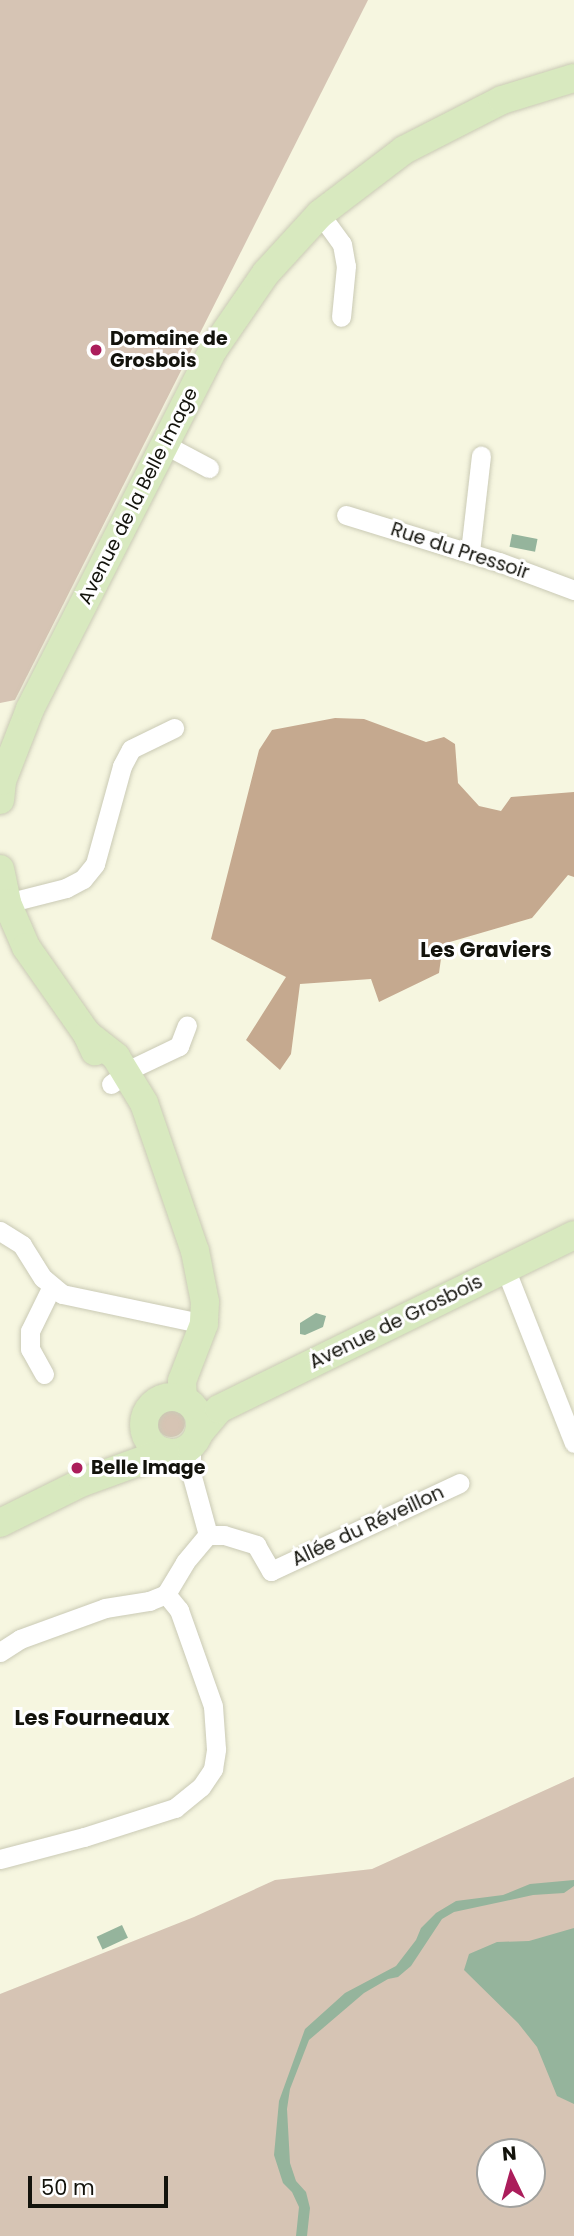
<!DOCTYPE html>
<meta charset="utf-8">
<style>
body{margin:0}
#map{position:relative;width:574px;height:2236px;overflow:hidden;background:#f6f6e0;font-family:Poppins,sans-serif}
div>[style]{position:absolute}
.green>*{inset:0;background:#d6c4b4}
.round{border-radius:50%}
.forest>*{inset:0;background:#c5a98f}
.water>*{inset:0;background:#95b49c;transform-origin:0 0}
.roads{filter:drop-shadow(0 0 2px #cacab5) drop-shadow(0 0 2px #cacab5)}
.street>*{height:19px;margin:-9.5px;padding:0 9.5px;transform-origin:9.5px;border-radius:9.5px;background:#fff}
.secondary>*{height:28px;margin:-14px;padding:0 14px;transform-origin:14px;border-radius:14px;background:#d8e9bf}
.secondary>.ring{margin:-14px;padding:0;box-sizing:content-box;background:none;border:28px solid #d8e9bf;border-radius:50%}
.dots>*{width:19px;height:19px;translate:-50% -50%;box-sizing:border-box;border:4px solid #fff;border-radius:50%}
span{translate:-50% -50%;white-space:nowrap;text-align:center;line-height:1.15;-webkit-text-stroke:6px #fff;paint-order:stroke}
.poi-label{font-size:19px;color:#13130c;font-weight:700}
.left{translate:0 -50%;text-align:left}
.street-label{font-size:19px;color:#13130c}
.neighbourhood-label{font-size:21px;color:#13130c;font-weight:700}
.north{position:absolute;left:476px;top:2138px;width:70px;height:70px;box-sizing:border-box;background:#fff;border:2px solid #a1a19e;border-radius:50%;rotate:355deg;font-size:19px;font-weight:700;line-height:28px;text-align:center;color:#13130c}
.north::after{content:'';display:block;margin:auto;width:24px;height:32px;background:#ab1d5b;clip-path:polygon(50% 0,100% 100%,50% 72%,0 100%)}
.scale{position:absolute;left:28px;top:2176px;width:140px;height:32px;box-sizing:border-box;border:4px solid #13130c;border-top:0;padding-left:9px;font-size:21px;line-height:24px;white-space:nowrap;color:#13130c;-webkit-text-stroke:5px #fff;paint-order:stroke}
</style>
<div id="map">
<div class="green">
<i style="clip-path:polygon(0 0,368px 0,15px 700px,0 703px)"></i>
<i class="round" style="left:157px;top:1409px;width:28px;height:28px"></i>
<i style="clip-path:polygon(evenodd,574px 1777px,574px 2236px,0 2236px,0 1994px,194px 1917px,275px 1880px,372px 1869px,574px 1777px,490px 2152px,532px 2152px,532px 2194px,490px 2194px,490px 2152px)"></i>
</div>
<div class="forest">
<i style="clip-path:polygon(335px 718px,364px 719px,426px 742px,444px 737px,455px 744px,458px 783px,479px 806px,501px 811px,511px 797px,574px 792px,574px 877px,568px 875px,532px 918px,443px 944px,439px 973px,379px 1002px,371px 979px,300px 984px,291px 1054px,280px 1070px,246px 1040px,286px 977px,211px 939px,259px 750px,272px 730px)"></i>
</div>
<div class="water">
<i style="left:512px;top:534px;width:26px;height:13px;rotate:11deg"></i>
<i style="clip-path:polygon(316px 1313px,326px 1316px,323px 1327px,305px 1335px,300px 1334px,300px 1323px)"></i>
<i style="clip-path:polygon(574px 1880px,574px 1886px,564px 1893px,533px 1895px,454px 1912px,442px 1919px,411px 1966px,398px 1977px,388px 1979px,364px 1993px,309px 2040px,290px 2089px,287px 2109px,290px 2163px,296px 2181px,306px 2192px,310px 2208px,307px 2236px,296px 2236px,299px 2207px,292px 2192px,283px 2183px,274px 2155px,279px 2101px,305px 2029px,345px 1993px,396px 1966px,416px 1940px,421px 1928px,436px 1913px,456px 1901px,503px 1895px,530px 1884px)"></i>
<i style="left:122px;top:1925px;width:14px;height:28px;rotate:65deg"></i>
<i style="clip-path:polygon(574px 1928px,574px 2104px,557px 2096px,537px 2047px,518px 2023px,464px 1970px,469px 1954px,497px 1942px,529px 1941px)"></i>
</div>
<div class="roads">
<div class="street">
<i style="left:320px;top:214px;width:37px;rotate:54deg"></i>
<i style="left:342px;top:244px;width:22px;rotate:80deg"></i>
<i style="left:346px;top:266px;width:51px;rotate:95.6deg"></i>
<i style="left:164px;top:444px;width:51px;rotate:28.1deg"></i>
<i style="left:346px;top:515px;width:160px;rotate:17.1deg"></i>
<i style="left:499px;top:562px;width:80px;rotate:20.5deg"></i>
<i style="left:470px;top:552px;width:97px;rotate:-83.5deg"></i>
<i style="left:7px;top:903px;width:61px;rotate:-14.3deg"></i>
<i style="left:66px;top:888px;width:19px;rotate:-28deg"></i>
<i style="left:83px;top:879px;width:19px;rotate:-51deg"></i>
<i style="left:95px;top:864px;width:102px;rotate:-74.6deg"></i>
<i style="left:122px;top:766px;width:19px;rotate:-62deg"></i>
<i style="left:131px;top:749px;width:48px;rotate:-26deg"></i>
<i style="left:111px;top:1084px;width:29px;rotate:-35deg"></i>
<i style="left:135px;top:1067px;width:49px;rotate:-25.5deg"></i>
<i style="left:179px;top:1046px;width:22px;rotate:-69deg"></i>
<i style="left:0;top:1231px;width:26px;rotate:32deg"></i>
<i style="left:22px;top:1245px;width:39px;rotate:58deg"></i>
<i style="left:43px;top:1278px;width:25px;rotate:40deg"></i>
<i style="left:62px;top:1294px;width:145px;rotate:11.9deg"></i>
<i style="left:505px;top:1268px;width:188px;rotate:68.5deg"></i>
<i style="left:44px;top:1374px;width:29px;rotate:-119deg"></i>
<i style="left:30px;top:1349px;width:18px;rotate:-90deg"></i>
<i style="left:30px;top:1331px;width:50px;rotate:-63.9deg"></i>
<i style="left:208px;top:1535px;width:16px"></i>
<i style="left:224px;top:1535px;width:34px;rotate:17deg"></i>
<i style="left:256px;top:1545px;width:30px;rotate:60deg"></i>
<i style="left:271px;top:1571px;width:208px;rotate:-25deg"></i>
<i style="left:0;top:1652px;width:24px;rotate:-33deg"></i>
<i style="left:20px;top:1639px;width:90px;rotate:-20deg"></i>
<i style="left:105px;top:1608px;width:45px;rotate:-9deg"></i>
<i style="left:149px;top:1601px;width:18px;rotate:-22deg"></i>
<i style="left:166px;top:1594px;width:37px;rotate:-59deg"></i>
<i style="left:185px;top:1562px;width:35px;rotate:-50deg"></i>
<i style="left:208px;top:1535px;width:64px;rotate:-105.3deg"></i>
<i style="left:191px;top:1473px;width:28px;rotate:-90deg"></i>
<i style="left:0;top:1859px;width:87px;rotate:-14.7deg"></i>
<i style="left:84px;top:1837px;width:96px;rotate:-17.7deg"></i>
<i style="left:175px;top:1808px;width:33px;rotate:-39deg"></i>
<i style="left:201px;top:1787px;width:22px;rotate:-56deg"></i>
<i style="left:213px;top:1769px;width:20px;rotate:-81deg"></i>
<i style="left:216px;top:1749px;width:43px;rotate:-94deg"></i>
<i style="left:213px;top:1706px;width:102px;rotate:-109.5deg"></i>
<i style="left:179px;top:1610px;width:21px;rotate:-129deg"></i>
</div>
<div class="secondary">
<i style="left:0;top:800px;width:19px;rotate:-84deg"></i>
<i style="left:2px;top:781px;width:77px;rotate:-68.7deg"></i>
<i style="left:30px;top:709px;width:403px;rotate:-63deg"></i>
<i style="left:213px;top:350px;width:93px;rotate:-55.5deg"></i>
<i style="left:266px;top:273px;width:80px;rotate:-47.5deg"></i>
<i style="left:320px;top:214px;width:106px;rotate:-37.3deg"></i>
<i style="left:404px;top:150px;width:110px;rotate:-27deg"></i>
<i style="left:502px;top:100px;width:75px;rotate:-17deg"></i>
<i style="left:0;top:869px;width:35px;rotate:78deg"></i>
<i style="left:7px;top:903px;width:48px;rotate:66.6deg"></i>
<i style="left:26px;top:947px;width:106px;rotate:55deg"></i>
<i style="left:87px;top:1034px;width:19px;rotate:65deg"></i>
<i style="left:87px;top:1034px;width:37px;rotate:38deg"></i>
<i style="left:116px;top:1057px;width:54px;rotate:58.7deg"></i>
<i style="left:144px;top:1103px;width:157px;rotate:71deg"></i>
<i style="left:195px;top:1251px;width:52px;rotate:78.9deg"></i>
<i style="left:205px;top:1302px;width:22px;rotate:93deg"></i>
<i style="left:204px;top:1324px;width:61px;rotate:111.1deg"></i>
<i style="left:182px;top:1381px;width:18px;rotate:87deg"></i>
<i class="ring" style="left:144px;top:1397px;width:28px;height:28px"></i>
<i style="left:199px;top:1433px;width:31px;rotate:-50deg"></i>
<i style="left:219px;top:1409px;width:395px;rotate:-26.1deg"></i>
<i style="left:0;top:1523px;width:93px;rotate:-26.3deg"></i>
<i style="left:83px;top:1482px;width:88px;rotate:-19.9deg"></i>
</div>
</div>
<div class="dots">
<i style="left:96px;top:350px;background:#ab1d5b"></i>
<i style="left:77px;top:1468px;background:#ab1d5b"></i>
</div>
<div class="poi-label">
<span class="left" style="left:110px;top:350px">Domaine de<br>Grosbois</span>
<span class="left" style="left:91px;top:1468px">Belle Image</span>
</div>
<div class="street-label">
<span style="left:138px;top:496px;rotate:-63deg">Avenue de la Belle Image</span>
<span style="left:460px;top:551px;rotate:18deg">Rue du Pressoir</span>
<span style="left:396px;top:1322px;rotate:-26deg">Avenue de Grosbois</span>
<span style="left:368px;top:1526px;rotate:-25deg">Allée du Réveillon</span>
</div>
<div class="neighbourhood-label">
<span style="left:486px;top:950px">Les Graviers</span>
<span style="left:92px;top:1718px">Les Fourneaux</span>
</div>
<div class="north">N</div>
<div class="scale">50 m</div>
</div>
